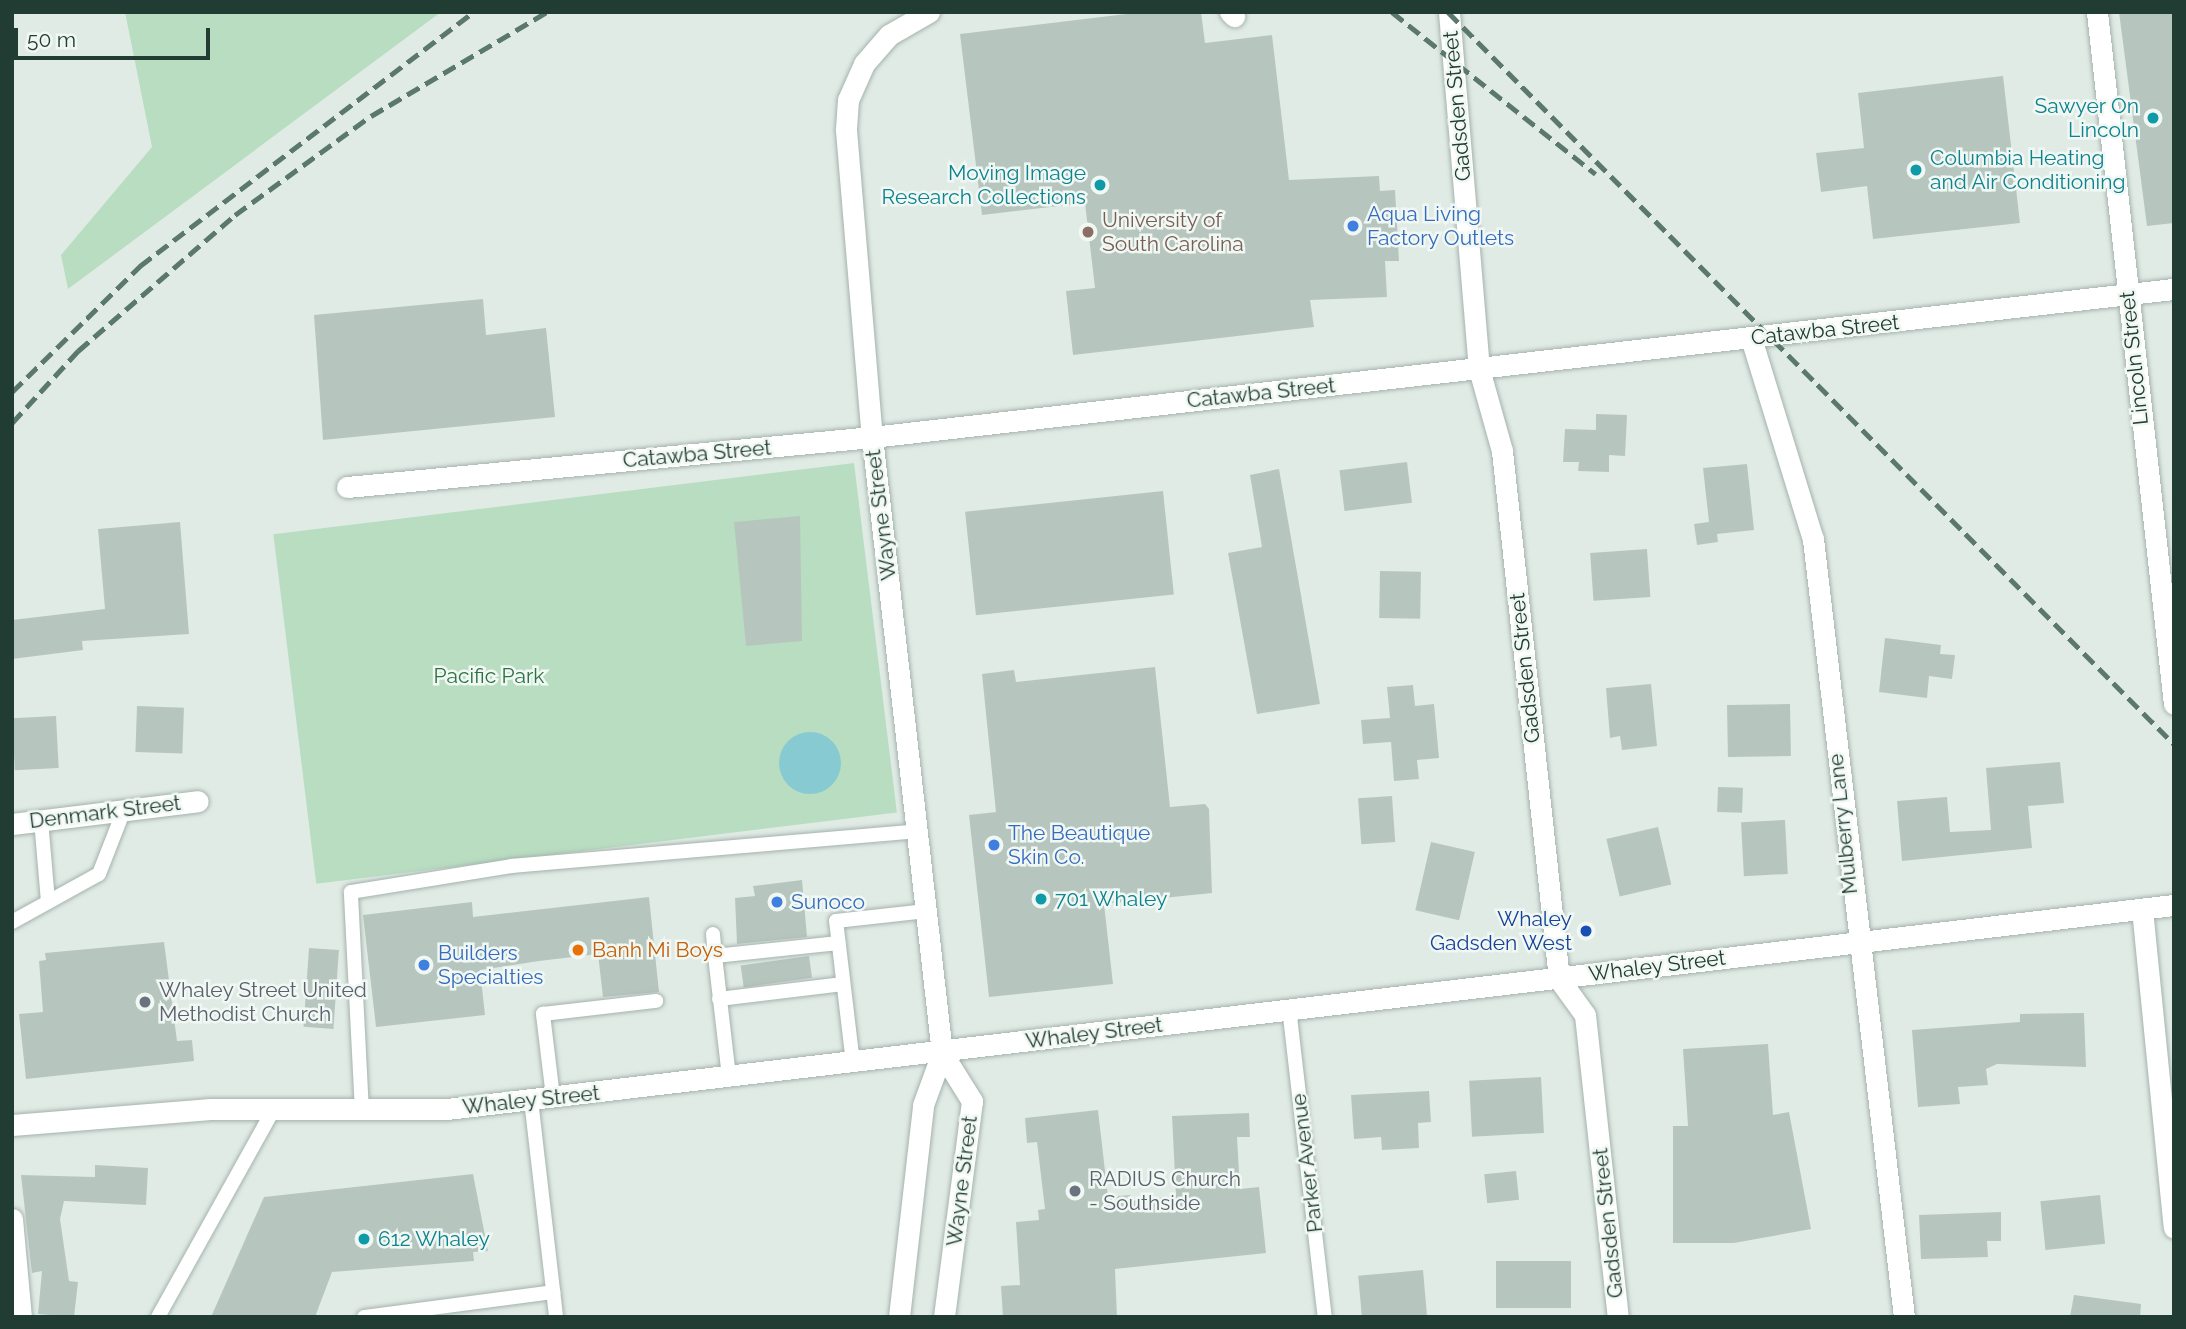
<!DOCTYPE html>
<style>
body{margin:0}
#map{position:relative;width:2186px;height:1329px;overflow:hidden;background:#e1ebe6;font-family:Raleway,sans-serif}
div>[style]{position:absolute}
.green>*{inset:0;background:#b9ddc1;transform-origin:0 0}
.water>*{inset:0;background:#88cad1}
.round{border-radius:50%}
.building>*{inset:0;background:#b6c6bf;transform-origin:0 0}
.roads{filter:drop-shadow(0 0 2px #a4b3ad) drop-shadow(0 0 2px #a4b3ad)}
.lane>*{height:14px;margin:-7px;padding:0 7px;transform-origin:7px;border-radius:7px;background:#fff}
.street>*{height:21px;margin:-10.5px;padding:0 10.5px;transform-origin:10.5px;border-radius:10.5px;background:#fff}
.secondary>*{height:21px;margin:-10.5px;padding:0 10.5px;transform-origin:10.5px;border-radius:10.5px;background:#fff}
.rail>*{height:5px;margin-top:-2.5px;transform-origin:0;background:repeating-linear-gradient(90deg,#5b786e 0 14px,transparent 0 21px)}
.dots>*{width:19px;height:19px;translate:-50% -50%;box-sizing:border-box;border:4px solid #f1f8f4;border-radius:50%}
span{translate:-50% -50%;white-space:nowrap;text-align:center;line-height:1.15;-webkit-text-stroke:5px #f1f8f4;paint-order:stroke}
.street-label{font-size:21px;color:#213c33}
.culture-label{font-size:21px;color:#0d838f}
.right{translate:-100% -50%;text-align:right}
.left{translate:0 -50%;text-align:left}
.shop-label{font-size:21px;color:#366cbe}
.education-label{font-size:21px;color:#785e54}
.park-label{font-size:21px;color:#2b7343}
.transit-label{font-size:21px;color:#164399}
.food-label{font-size:21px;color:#c56008}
.worship-label{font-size:21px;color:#5b616d}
.frame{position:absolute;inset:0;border:14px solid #213c33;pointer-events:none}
.scale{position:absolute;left:14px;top:28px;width:196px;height:32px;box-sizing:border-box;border:4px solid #213c33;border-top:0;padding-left:9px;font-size:21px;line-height:24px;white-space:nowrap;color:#213c33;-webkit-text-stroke:5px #f1f8f4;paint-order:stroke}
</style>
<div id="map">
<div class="green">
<i style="clip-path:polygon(125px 12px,441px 12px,68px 289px,61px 255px,152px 147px)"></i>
<i style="left:854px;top:463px;width:352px;height:585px;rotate:83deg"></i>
</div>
<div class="water">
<i class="round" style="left:779px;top:732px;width:62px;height:62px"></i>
</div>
<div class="building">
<i style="clip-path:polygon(1143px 12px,1201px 12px,1205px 43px,1272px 35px,1289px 180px,1379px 176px,1380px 191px,1395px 190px,1399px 261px,1385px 261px,1387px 297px,1310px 300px,1314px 327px,1073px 355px,1066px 291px,1095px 288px,1085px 203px,982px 215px,960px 34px)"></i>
<i style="clip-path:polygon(2119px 12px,2174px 12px,2174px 223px,2147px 226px)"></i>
<i style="clip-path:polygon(2003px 76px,2020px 223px,1873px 239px,1867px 186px,1821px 192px,1816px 153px,1864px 148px,1858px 93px)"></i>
<i style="clip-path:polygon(483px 299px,486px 335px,546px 328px,555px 417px,323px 440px,314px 315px)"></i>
<i style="clip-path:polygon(1596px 414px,1627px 415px,1625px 456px,1609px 455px,1609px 472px,1578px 471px,1579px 462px,1563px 462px,1565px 429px,1596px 430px)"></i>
<i style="left:1407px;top:462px;width:41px;height:68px;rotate:83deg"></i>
<i style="clip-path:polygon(1747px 464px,1754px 530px,1717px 534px,1718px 542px,1697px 545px,1694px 524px,1709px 522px,1703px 468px)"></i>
<i style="clip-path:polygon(1279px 469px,1320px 704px,1257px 714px,1228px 553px,1262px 547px,1250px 475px)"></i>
<i style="left:1163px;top:491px;width:104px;height:199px;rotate:84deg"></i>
<i style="clip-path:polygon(800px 516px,802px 641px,746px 646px,734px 522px)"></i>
<i style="clip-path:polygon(180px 522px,189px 634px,82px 641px,83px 650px,12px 659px,12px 620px,105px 609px,98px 529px)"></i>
<i style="left:1647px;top:549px;width:48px;height:57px;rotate:86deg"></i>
<i style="left:1380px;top:571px;width:41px;height:47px;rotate:1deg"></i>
<i style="clip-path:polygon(1885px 638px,1941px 645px,1940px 654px,1955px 655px,1952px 679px,1929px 676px,1927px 698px,1879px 692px)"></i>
<i style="clip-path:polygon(1155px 667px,1170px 807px,1205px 804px,1209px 809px,1212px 893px,1104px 904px,1113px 984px,989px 997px,969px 815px,996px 812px,982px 674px,1014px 670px,1016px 682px)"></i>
<i style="clip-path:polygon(1651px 684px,1657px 746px,1622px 750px,1620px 736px,1610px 738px,1606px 688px)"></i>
<i style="clip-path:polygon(1413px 685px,1415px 706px,1434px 704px,1439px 758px,1417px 760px,1419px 779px,1394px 781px,1391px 742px,1363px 744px,1361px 720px,1390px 718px,1387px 687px)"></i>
<i style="left:1790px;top:704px;width:52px;height:63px;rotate:89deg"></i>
<i style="left:137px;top:706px;width:47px;height:46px;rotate:2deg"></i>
<i style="left:56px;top:716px;width:52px;height:44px;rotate:87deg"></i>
<i style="clip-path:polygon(2060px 762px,2064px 803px,2028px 806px,2032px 848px,1902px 861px,1897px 801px,1947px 797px,1950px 832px,1991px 830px,1986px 768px)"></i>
<i style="left:1718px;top:787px;width:25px;height:25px;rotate:2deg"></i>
<i style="left:1392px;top:796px;width:46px;height:34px;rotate:86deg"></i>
<i style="left:1785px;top:820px;width:54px;height:44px;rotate:87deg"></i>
<i style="left:1658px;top:827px;width:59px;height:53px;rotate:77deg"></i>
<i style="left:1431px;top:842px;width:45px;height:70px;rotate:13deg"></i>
<i style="clip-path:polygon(802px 880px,807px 937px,737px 944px,735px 898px,755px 896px,753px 886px)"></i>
<i style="clip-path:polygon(649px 897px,659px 992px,603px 997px,598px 954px,539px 961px,480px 970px,485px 1015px,376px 1027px,363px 915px,472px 902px,473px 917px)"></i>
<i style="clip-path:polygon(164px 942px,177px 1041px,192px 1040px,194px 1061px,26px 1079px,19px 1014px,43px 1012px,39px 961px,46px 960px,45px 953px)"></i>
<i style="left:309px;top:948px;width:30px;height:79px;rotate:4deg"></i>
<i style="left:809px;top:956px;width:22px;height:69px;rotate:82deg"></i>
<i style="clip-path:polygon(2084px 1013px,2086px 1067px,1997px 1064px,1986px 1069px,1988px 1085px,1958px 1087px,1960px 1104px,1918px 1107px,1912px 1030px,2020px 1022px,2020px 1014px)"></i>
<i style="clip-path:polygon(1768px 1044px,1773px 1115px,1789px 1112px,1811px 1229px,1734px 1243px,1673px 1243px,1673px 1126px,1688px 1126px,1683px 1049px)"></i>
<i style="left:1541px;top:1077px;width:56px;height:72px;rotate:87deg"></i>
<i style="clip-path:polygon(1429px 1091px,1431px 1122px,1418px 1123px,1419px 1148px,1382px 1150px,1381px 1137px,1354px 1139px,1351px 1095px)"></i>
<i style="clip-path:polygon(1098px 1110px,1108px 1197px,1130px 1195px,1130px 1201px,1176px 1196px,1172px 1116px,1249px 1113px,1250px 1137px,1237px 1137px,1240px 1189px,1259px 1187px,1266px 1253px,1115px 1269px,1117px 1317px,1003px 1317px,1001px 1286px,1020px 1285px,1016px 1222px,1039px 1220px,1038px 1210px,1045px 1209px,1037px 1142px,1027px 1143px,1025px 1118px)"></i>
<i style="clip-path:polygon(95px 1165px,148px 1168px,146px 1205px,64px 1201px,60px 1219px,69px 1281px,78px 1282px,74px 1317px,38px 1314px,42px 1271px,32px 1273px,21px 1175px,95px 1177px)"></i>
<i style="left:1516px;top:1171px;width:29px;height:32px;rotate:84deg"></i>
<i style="clip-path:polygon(473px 1174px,488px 1251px,473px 1252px,474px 1261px,332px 1272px,315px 1317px,211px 1317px,264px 1197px)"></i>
<i style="left:2100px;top:1195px;width:49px;height:60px;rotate:84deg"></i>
<i style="clip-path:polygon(2001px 1212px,2001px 1241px,1987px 1241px,1988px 1257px,1921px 1259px,1919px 1215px)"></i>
<i style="left:1496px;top:1261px;width:75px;height:47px"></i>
<i style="left:1423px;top:1270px;width:47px;height:65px;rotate:85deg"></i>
<i style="clip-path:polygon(2074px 1295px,2141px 1304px,2140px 1317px,2070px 1317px)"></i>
</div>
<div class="roads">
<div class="lane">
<i style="left:41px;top:820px;width:82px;rotate:85.1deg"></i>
<i style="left:12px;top:922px;width:99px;rotate:-28.9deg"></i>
<i style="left:99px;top:874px;width:69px;rotate:-68.7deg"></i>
<i style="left:713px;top:934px;width:22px;rotate:85deg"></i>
<i style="left:719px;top:999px;width:125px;rotate:-6.9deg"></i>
<i style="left:1289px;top:1008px;width:311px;rotate:83.4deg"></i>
<i style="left:853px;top:1063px;width:143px;rotate:-96.8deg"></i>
<i style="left:836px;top:921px;width:91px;rotate:-6.3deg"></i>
<i style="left:729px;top:1077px;width:122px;rotate:-96.6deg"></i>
<i style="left:715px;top:956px;width:124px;rotate:-6deg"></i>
<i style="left:553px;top:1097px;width:84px;rotate:-96.9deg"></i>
<i style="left:543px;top:1014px;width:114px;rotate:-6.6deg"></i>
<i style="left:531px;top:1100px;width:218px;rotate:83.4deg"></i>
<i style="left:362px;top:1112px;width:220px;rotate:-92.9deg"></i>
<i style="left:351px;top:892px;width:163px;rotate:-9.2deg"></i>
<i style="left:512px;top:866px;width:407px;rotate:-4.9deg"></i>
<i style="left:158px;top:1317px;width:237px;rotate:-60.9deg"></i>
<i style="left:364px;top:1317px;width:191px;rotate:-7.5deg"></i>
</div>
<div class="street">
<i style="left:929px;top:12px;width:46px;rotate:150.1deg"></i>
<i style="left:889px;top:35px;width:38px;rotate:131deg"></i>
<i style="left:864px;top:64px;width:39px;rotate:114deg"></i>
<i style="left:848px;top:100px;width:30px;rotate:94deg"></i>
<i style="left:846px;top:130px;width:308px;rotate:85.2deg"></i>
<i style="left:872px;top:437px;width:620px;rotate:83.52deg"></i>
<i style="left:1230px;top:12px;width:6px;rotate:45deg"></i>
<i style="left:1449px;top:12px;width:358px;rotate:85.2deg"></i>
<i style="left:1479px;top:369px;width:85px;rotate:74.3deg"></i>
<i style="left:1502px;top:451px;width:531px;rotate:83.84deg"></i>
<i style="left:1559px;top:979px;width:44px;rotate:54.2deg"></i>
<i style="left:1585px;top:1015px;width:304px;rotate:83.8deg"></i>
<i style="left:1751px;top:338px;width:210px;rotate:72.9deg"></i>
<i style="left:1813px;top:539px;width:783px;rotate:83.33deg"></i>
<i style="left:347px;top:487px;width:527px;rotate:-5.44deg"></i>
<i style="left:872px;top:437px;width:1310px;rotate:-6.49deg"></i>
<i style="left:12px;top:824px;width:187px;rotate:-7deg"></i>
<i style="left:12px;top:1219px;width:98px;rotate:84.8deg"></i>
</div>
<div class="secondary">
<i style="left:2097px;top:12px;width:696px;rotate:83.65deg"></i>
<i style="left:2142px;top:909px;width:320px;rotate:84.3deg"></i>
<i style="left:942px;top:1053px;width:57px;rotate:58deg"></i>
<i style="left:972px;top:1101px;width:218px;rotate:97.4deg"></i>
<i style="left:12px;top:1125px;width:199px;rotate:-4.6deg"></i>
<i style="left:210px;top:1109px;width:237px"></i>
<i style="left:447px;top:1109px;width:1739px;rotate:-6.74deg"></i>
<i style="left:899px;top:1317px;width:213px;rotate:-83.5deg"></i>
<i style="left:923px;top:1105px;width:55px;rotate:-69.9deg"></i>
</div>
</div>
<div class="rail">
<i style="left:1392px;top:12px;width:260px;rotate:38.5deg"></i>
<i style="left:1448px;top:12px;width:1031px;rotate:45.24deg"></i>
<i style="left:12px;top:392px;width:180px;rotate:-44.5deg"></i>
<i style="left:140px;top:266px;width:420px;rotate:-37.3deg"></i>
<i style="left:12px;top:423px;width:98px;rotate:-47.5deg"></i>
<i style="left:78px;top:351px;width:208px;rotate:-40.9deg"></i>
<i style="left:235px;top:215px;width:168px;rotate:-36.1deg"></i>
<i style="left:371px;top:116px;width:204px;rotate:-30.6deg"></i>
</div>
<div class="dots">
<i style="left:2153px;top:118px;background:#0f9aa8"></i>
<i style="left:1916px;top:170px;background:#0f9aa8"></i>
<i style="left:1100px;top:185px;background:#0f9aa8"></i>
<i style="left:1353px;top:226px;background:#3f7fe0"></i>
<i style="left:1088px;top:232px;background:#8d6e63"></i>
<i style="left:994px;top:845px;background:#3f7fe0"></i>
<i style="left:1041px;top:899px;background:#0f9aa8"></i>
<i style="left:777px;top:902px;background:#3f7fe0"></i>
<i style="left:1586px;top:931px;background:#1a4fb4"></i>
<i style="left:578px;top:950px;background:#e8710a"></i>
<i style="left:424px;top:965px;background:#3f7fe0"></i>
<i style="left:145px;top:1002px;background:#6b7280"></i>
<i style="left:1075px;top:1191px;background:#6b7280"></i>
<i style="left:364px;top:1239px;background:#0f9aa8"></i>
</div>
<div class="street-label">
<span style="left:1457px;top:106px;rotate:-95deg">Gadsden Street</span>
<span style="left:1825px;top:330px;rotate:-6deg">Catawba Street</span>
<span style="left:2134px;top:358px;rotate:-96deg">Lincoln Street</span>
<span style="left:1261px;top:393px;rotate:-6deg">Catawba Street</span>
<span style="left:697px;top:454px;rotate:-5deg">Catawba Street</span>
<span style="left:881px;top:515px;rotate:-97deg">Wayne Street</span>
<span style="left:1525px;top:668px;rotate:-96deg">Gadsden Street</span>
<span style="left:105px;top:812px;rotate:-7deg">Denmark Street</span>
<span style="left:1843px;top:824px;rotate:-96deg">Mulberry Lane</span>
<span style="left:1657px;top:966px;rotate:-7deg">Whaley Street</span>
<span style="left:1094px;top:1033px;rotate:-7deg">Whaley Street</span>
<span style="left:531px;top:1100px;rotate:-6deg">Whaley Street</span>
<span style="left:1307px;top:1163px;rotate:-97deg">Parker Avenue</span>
<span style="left:962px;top:1181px;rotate:-83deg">Wayne Street</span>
<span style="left:1608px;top:1223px;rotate:-96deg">Gadsden Street</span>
</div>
<div class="culture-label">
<span class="right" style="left:2139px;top:118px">Sawyer On<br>Lincoln</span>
<span class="left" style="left:1930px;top:170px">Columbia Heating<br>and Air Conditioning</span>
<span class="right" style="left:1086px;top:185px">Moving Image<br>Research Collections</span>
<span class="left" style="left:1055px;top:899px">701 Whaley</span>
<span class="left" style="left:378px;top:1239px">612 Whaley</span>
</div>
<div class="shop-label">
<span class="left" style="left:1367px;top:226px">Aqua Living<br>Factory Outlets</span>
<span class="left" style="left:1008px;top:845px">The Beautique<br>Skin Co.</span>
<span class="left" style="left:791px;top:902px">Sunoco</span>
<span class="left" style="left:438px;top:965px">Builders<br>Specialties</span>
</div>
<div class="education-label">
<span class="left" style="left:1102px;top:232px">University of<br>South Carolina</span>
</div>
<div class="park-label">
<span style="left:489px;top:676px">Pacific Park</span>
</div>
<div class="transit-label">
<span class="right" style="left:1572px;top:931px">Whaley<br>Gadsden West</span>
</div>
<div class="food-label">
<span class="left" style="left:592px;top:950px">Banh Mi Boys</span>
</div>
<div class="worship-label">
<span class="left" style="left:159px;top:1002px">Whaley Street United<br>Methodist Church</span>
<span class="left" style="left:1089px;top:1191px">RADIUS Church<br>- Southside</span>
</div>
<div class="frame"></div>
<div class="scale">50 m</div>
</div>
